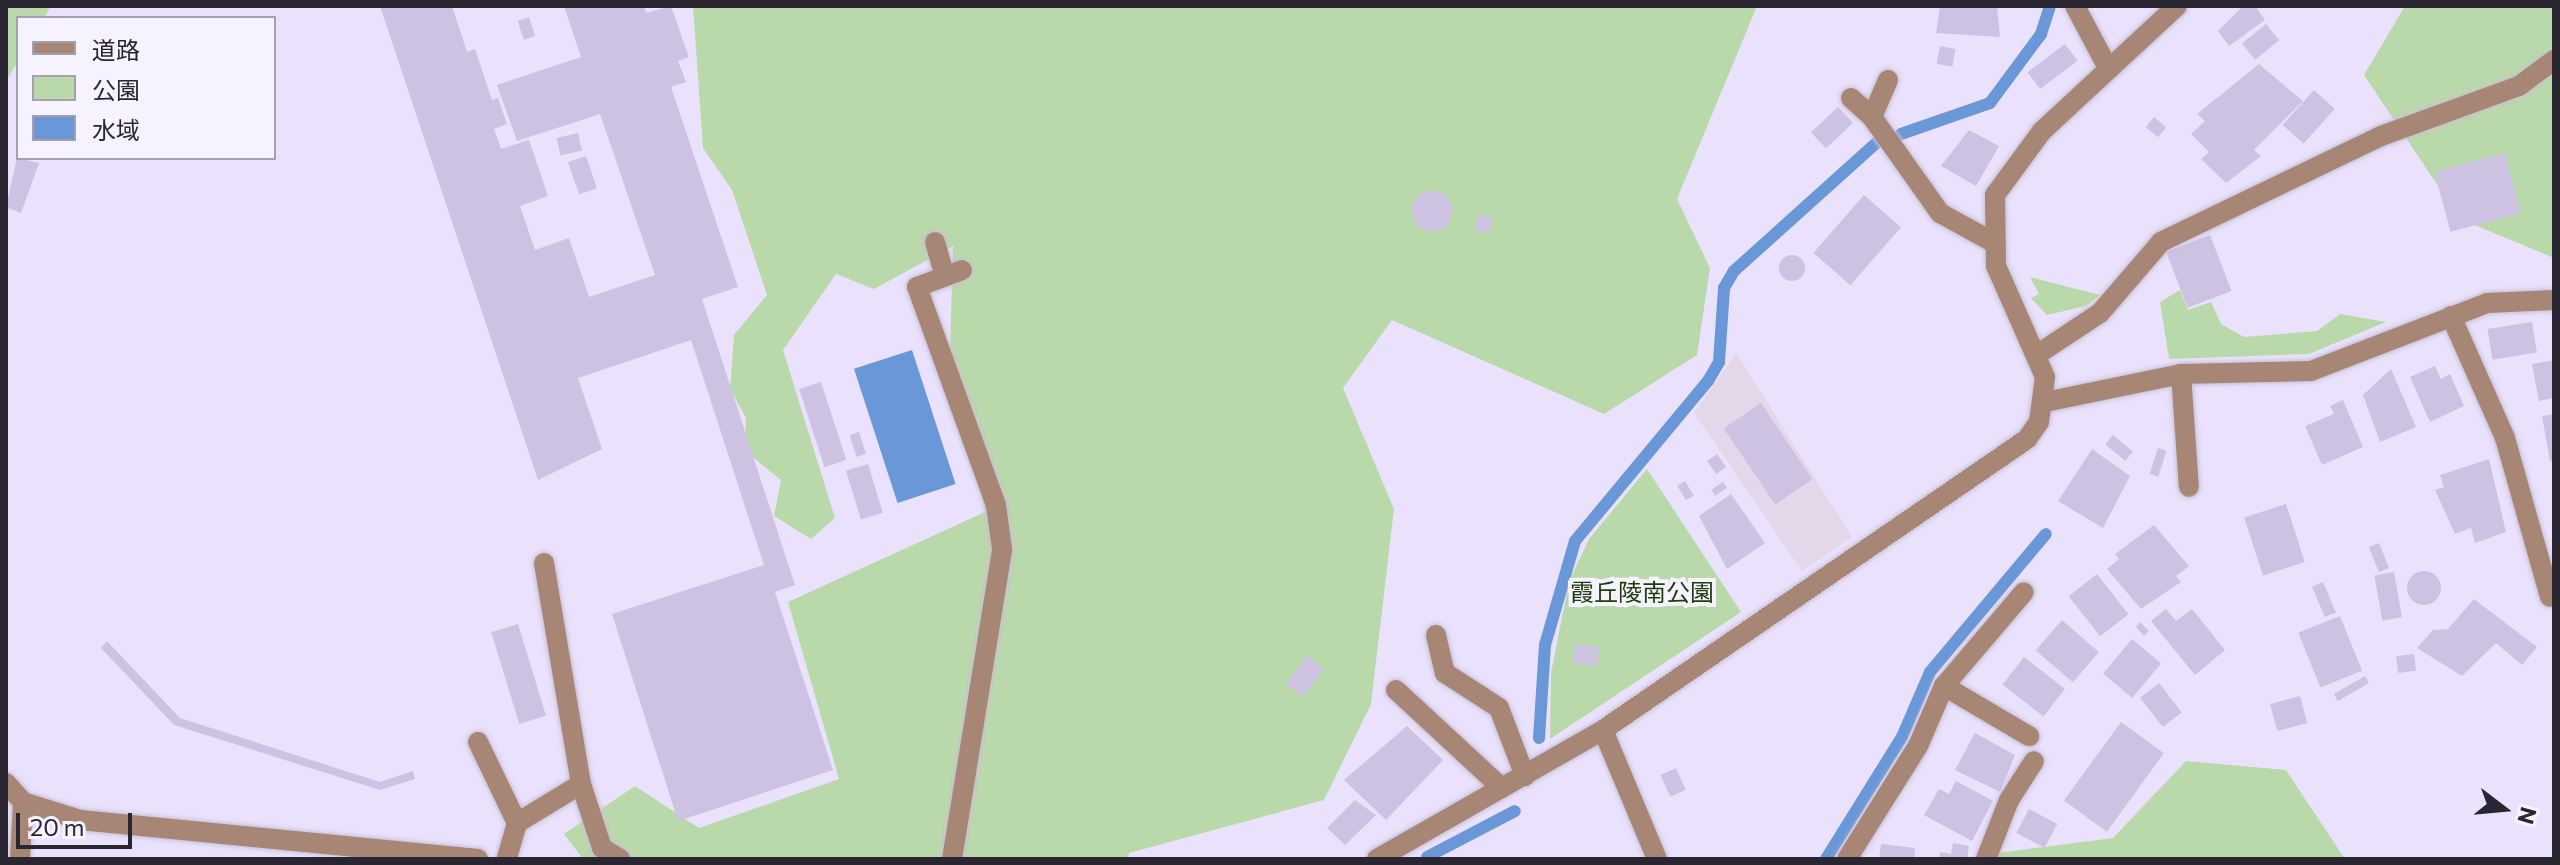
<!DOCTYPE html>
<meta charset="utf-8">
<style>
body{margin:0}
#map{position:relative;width:2560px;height:865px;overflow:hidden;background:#eae2fc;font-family:Commissioner,"Noto Sans JP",sans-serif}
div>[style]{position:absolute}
.commercial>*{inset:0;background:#e5d7ea}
.green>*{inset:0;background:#bad9aa}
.water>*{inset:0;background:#6a97d7;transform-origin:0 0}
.stream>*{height:12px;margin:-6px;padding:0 6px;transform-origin:6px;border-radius:6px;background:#6a97d7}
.building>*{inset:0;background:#cdc2e2;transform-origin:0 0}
.round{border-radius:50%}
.roads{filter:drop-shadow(0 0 2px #c7c0d7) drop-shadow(0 0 2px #c7c0d7)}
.minor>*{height:20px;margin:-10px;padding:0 10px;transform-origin:10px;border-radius:10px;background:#a78675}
span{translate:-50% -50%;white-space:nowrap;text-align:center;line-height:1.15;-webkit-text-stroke:8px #f6f2ff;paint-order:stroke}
.park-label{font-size:24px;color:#213e0d}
.frame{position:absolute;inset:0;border:8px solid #292531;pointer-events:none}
.legend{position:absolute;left:16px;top:16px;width:260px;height:144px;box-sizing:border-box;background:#f6f2ff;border:2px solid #a4a0ad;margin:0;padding:10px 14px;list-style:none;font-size:24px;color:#292531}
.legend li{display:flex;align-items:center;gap:16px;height:40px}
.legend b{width:40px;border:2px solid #a4a0ad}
.north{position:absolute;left:2464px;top:769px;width:80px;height:80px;-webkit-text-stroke:6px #f6f2ff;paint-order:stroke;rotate:106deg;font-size:22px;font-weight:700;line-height:32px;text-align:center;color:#292531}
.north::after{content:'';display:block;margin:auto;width:28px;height:36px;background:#292531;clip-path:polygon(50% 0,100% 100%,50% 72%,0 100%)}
.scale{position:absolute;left:16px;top:813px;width:116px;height:36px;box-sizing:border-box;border:4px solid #292531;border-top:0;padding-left:10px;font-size:24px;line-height:28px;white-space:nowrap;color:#292531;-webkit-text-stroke:6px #f6f2ff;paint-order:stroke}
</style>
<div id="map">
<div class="commercial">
<i style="clip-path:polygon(1736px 353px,1852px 537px,1802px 571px,1694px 413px)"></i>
</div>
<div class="green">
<i style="clip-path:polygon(6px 6px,51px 6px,44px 18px,18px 18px,18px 61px,6px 81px)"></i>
<i style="clip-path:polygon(693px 6px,1757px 6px,1677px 199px,1710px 268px,1697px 355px,1604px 414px,1392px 320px,1343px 388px,1394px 509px,1371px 704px,1324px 800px,1129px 853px,1128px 859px,583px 859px,564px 834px,635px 786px,699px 828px,839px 779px,788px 602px,985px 512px,950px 350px,953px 246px,874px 289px,836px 274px,783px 350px,835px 518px,811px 539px,774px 516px,781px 480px,745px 451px,746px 418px,730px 389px,734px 335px,767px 295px,732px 190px,703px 148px)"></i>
<i style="clip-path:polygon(2405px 6px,2554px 6px,2554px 258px,2460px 219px,2364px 75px)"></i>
<i style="clip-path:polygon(2030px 277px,2100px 295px,2086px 306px,2047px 315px,2031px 298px,2039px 294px)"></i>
<i style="clip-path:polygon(2180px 290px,2188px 310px,2211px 302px,2221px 324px,2244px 337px,2317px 331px,2340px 314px,2386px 322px,2309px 354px,2169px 359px,2160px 302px)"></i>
<i style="clip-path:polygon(1647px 469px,1741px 612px,1550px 739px,1551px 673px,1569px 582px,1589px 539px)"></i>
<i style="clip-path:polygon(2186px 761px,2286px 770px,2345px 859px,1997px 859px,1998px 853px,2113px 838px)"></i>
</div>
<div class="water">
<i style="left:912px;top:350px;width:141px;height:61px;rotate:72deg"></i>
</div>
<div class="stream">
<i style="left:1901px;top:134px;width:94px;rotate:-19.2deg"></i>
<i style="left:1990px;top:103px;width:86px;rotate:-53.5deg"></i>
<i style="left:2041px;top:34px;width:29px;rotate:-72deg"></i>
<i style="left:1539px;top:738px;width:93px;rotate:-86.3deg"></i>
<i style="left:1545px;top:645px;width:108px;rotate:-73.9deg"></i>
<i style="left:1575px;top:541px;width:208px;rotate:-50.3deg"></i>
<i style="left:1708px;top:381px;width:22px;rotate:-60deg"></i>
<i style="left:1719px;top:362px;width:74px;rotate:-86.1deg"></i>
<i style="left:1724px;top:288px;width:20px;rotate:-60deg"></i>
<i style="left:1734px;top:271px;width:191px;rotate:-42deg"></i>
<i style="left:1427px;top:857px;width:99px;rotate:-27.6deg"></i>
<i style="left:1826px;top:859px;width:144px;rotate:-58.1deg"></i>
<i style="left:1902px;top:737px;width:71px;rotate:-66.7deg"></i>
<i style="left:1930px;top:672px;width:180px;rotate:-50deg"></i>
</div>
<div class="building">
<i style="clip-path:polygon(380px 6px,452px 6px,467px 52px,475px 49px,492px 100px,498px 98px,507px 124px,494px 129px,501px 149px,529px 140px,548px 196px,520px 206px,535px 250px,569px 238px,589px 297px,655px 275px,600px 114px,517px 141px,497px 85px,581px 57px,564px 6px,644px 6px,646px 13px,671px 6px,689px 57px,678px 61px,686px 82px,671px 87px,738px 287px,702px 299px,795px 585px,775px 592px,833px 770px,678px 821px,612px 614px,764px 565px,691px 340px,578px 378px,602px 449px,538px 480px)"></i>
<i style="clip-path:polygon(1940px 6px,1997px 6px,2000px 37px,1936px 33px)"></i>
<i style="clip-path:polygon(2243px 6px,2255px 6px,2265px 20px,2229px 46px,2218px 31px)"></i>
<i style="left:529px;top:17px;width:20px;height:12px;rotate:72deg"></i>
<i style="left:2266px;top:24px;width:21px;height:31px;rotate:51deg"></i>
<i style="left:2065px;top:44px;width:21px;height:47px;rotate:53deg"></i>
<i style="left:1940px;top:46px;width:16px;height:18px;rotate:11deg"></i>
<i style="clip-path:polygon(2259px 64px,2303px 101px,2254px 150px,2261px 156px,2226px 183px,2201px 159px,2209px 152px,2191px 134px,2205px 121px,2197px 114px)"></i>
<i style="left:2314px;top:90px;width:28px;height:47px;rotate:42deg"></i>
<i style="left:1838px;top:107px;width:22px;height:37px;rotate:47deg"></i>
<i style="left:2154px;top:117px;width:16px;height:13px;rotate:40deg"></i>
<i style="clip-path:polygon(1969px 130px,1999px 146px,1976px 186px,1941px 166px)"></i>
<i style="left:578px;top:133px;width:18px;height:22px;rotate:77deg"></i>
<i style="left:2505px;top:153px;width:62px;height:73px;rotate:75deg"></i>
<i style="left:586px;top:156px;width:34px;height:19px;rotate:71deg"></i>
<i style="clip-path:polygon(17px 158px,39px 163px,21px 213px,6px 207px)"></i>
<i class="round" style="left:1412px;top:191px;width:40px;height:40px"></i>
<i style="left:1864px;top:195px;width:49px;height:77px;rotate:41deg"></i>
<i style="left:1478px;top:214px;width:15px;height:16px;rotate:11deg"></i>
<i style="left:2210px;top:235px;width:60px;height:47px;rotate:69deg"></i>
<i class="round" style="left:1779px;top:255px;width:26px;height:26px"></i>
<i style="left:2532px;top:322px;width:31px;height:45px;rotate:81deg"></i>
<i style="clip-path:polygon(2554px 360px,2554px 398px,2539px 401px,2532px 364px)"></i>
<i style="clip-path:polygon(2435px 366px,2441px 379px,2450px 374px,2464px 406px,2430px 422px,2410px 377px)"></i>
<i style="clip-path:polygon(2391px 369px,2416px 427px,2380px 442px,2363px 395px)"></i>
<i style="left:821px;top:382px;width:82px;height:23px;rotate:72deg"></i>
<i style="clip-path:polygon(2343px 400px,2363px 447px,2322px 465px,2305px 426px,2334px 414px,2330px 406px)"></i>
<i style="left:1761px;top:403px;width:92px;height:45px;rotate:56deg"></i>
<i style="clip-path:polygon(2554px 414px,2554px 460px,2550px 461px,2542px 416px)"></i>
<i style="left:859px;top:432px;width:23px;height:10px;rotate:72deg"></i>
<i style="left:2113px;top:435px;width:26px;height:12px;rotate:40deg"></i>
<i style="left:2158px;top:448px;width:9px;height:27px;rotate:18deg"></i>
<i style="clip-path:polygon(2092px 449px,2130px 476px,2103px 528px,2058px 501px)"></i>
<i style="left:1717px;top:454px;width:16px;height:12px;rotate:55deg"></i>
<i style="clip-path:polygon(2489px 459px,2506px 532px,2475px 543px,2471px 528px,2455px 534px,2435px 490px,2444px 487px,2440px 475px)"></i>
<i style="left:868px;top:464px;width:51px;height:23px;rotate:73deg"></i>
<i style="left:1685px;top:481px;width:17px;height:9px;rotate:59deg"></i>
<i style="left:1723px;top:482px;width:7px;height:14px;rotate:56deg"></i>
<i style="clip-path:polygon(1731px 494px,1765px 543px,1727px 569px,1699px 516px)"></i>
<i style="left:2286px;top:504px;width:61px;height:44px;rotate:72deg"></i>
<i style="clip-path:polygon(2154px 525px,2189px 566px,2176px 576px,2181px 582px,2141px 609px,2107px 569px,2119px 559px,2115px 554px)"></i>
<i style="left:2379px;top:543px;width:27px;height:11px;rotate:68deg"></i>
<i class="round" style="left:2407px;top:571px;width:34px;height:34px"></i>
<i style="left:2394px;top:572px;width:46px;height:20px;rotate:80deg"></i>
<i style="left:2097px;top:574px;width:51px;height:36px;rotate:52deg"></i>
<i style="left:2323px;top:582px;width:33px;height:12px;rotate:67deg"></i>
<i style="clip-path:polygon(2474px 599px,2537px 647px,2522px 665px,2496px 643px,2462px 676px,2417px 648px,2433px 630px,2448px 629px)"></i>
<i style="clip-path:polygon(2166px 609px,2176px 621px,2192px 609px,2225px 650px,2195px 675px,2151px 621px)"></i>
<i style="left:2340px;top:616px;width:59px;height:45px;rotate:68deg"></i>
<i style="left:2062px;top:620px;width:49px;height:40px;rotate:41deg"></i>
<i style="clip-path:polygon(2140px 622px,2149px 631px,2144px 636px,2136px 627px)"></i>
<i style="left:518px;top:624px;width:96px;height:28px;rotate:73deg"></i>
<i style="left:2132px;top:639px;width:38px;height:45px;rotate:40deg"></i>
<i style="clip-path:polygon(107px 641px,180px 718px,380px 782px,413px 771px,415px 779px,380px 790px,174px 725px,101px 648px)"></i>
<i style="left:1575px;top:644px;width:25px;height:19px;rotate:7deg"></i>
<i style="left:2414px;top:654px;width:17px;height:18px;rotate:83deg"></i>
<i style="left:1307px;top:656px;width:21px;height:35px;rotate:37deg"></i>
<i style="left:2024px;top:657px;width:52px;height:35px;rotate:38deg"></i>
<i style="left:2365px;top:676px;width:8px;height:36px;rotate:60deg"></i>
<i style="left:2159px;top:683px;width:37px;height:24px;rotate:52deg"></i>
<i style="left:2300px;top:696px;width:28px;height:31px;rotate:75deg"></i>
<i style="left:2121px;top:722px;width:53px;height:97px;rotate:36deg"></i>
<i style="clip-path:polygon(1407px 726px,1443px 760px,1386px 820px,1344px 780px)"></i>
<i style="clip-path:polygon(1975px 733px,2015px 755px,2000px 792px,1955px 770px)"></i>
<i style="left:1676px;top:768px;width:24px;height:17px;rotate:66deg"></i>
<i style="clip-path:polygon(1956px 781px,1993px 801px,1972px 841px,1924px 815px,1939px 789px,1949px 794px)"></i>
<i style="clip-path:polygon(1355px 800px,1376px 815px,1345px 845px,1327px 828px)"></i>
<i style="left:2029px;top:809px;width:32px;height:27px;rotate:28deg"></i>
<i style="clip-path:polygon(1953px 843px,1969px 846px,1967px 859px,1939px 859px,1940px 852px,1951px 854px)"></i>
<i style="clip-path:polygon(1881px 844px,1915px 848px,1914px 859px,1879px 859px)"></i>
</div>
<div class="roads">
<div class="minor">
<i style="left:2075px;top:6px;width:70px;rotate:62deg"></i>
<i style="left:1888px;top:80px;width:40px;rotate:113.4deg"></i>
<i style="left:1872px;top:117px;width:118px;rotate:54.7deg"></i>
<i style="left:1940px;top:213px;width:58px;rotate:28.8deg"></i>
<i style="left:1851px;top:98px;width:28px;rotate:42deg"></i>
<i style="left:935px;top:242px;width:35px;rotate:74deg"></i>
<i style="left:2451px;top:316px;width:133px;rotate:66.1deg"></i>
<i style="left:2505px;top:438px;width:165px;rotate:74.2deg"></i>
<i style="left:2038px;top:354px;width:74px;rotate:-33.5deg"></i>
<i style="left:2100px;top:313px;width:94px;rotate:-49.3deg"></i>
<i style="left:2161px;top:242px;width:244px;rotate:-25.7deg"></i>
<i style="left:2381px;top:136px;width:147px;rotate:-19.9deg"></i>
<i style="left:2519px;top:86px;width:44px;rotate:-36.6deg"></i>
<i style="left:2181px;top:374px;width:113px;rotate:86deg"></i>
<i style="left:2045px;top:402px;width:139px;rotate:-11.6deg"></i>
<i style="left:2181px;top:374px;width:130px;rotate:-1.3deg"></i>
<i style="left:2311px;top:371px;width:189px;rotate:-21.1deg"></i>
<i style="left:2487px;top:303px;width:67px;rotate:-2.6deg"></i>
<i style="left:544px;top:563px;width:224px;rotate:80.5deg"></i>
<i style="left:581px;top:784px;width:67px;rotate:71.8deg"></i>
<i style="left:602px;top:848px;width:21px;rotate:31deg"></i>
<i style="left:1436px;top:635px;width:39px;rotate:77deg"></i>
<i style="left:1445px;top:673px;width:64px;rotate:32.9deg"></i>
<i style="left:1499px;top:708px;width:73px;rotate:69.1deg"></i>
<i style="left:1944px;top:686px;width:99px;rotate:30.5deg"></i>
<i style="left:1396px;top:690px;width:144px;rotate:42.8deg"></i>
<i style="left:1603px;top:730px;width:140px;rotate:67.3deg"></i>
<i style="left:478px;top:742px;width:90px;rotate:64.3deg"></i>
<i style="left:517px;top:823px;width:37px;rotate:106deg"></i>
<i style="left:6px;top:783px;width:25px;rotate:48deg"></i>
<i style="left:23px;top:802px;width:60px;rotate:17.5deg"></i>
<i style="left:80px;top:820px;width:400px;rotate:5.6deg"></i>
<i style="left:517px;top:823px;width:75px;rotate:-31.4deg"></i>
<i style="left:20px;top:859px;width:57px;rotate:-87deg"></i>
<i style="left:952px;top:859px;width:314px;rotate:-80.8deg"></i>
<i style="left:1002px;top:549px;width:44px;rotate:-97.8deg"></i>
<i style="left:996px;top:505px;width:232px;rotate:-109.9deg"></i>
<i style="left:917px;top:287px;width:48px;rotate:-20.7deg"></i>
<i style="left:1377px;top:859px;width:260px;rotate:-29.7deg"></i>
<i style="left:1603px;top:730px;width:514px;rotate:-34.46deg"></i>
<i style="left:2027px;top:439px;width:21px;rotate:-55deg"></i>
<i style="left:2039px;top:422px;width:45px;rotate:-82.4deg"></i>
<i style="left:2045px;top:377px;width:121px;rotate:-113.8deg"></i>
<i style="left:1996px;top:266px;width:71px;rotate:-90.8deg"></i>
<i style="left:1995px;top:195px;width:79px;rotate:-53.7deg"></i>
<i style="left:2042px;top:131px;width:184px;rotate:-42.8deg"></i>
<i style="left:1847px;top:859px;width:133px;rotate:-57.9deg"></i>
<i style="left:1918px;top:746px;width:65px;rotate:-66.6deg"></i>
<i style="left:1944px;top:686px;width:123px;rotate:-49.6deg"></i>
<i style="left:1986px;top:859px;width:63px;rotate:-68.7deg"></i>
<i style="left:2009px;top:800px;width:46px;rotate:-57.3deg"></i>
</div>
</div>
<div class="park-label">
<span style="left:1642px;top:592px">霞丘陵南公園</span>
</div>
<div class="frame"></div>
<ul class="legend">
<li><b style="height:10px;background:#a78675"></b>道路</li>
<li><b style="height:22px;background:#bad9aa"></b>公園</li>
<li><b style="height:22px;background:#6a97d7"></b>水域</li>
</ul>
<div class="north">N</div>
<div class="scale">20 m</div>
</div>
